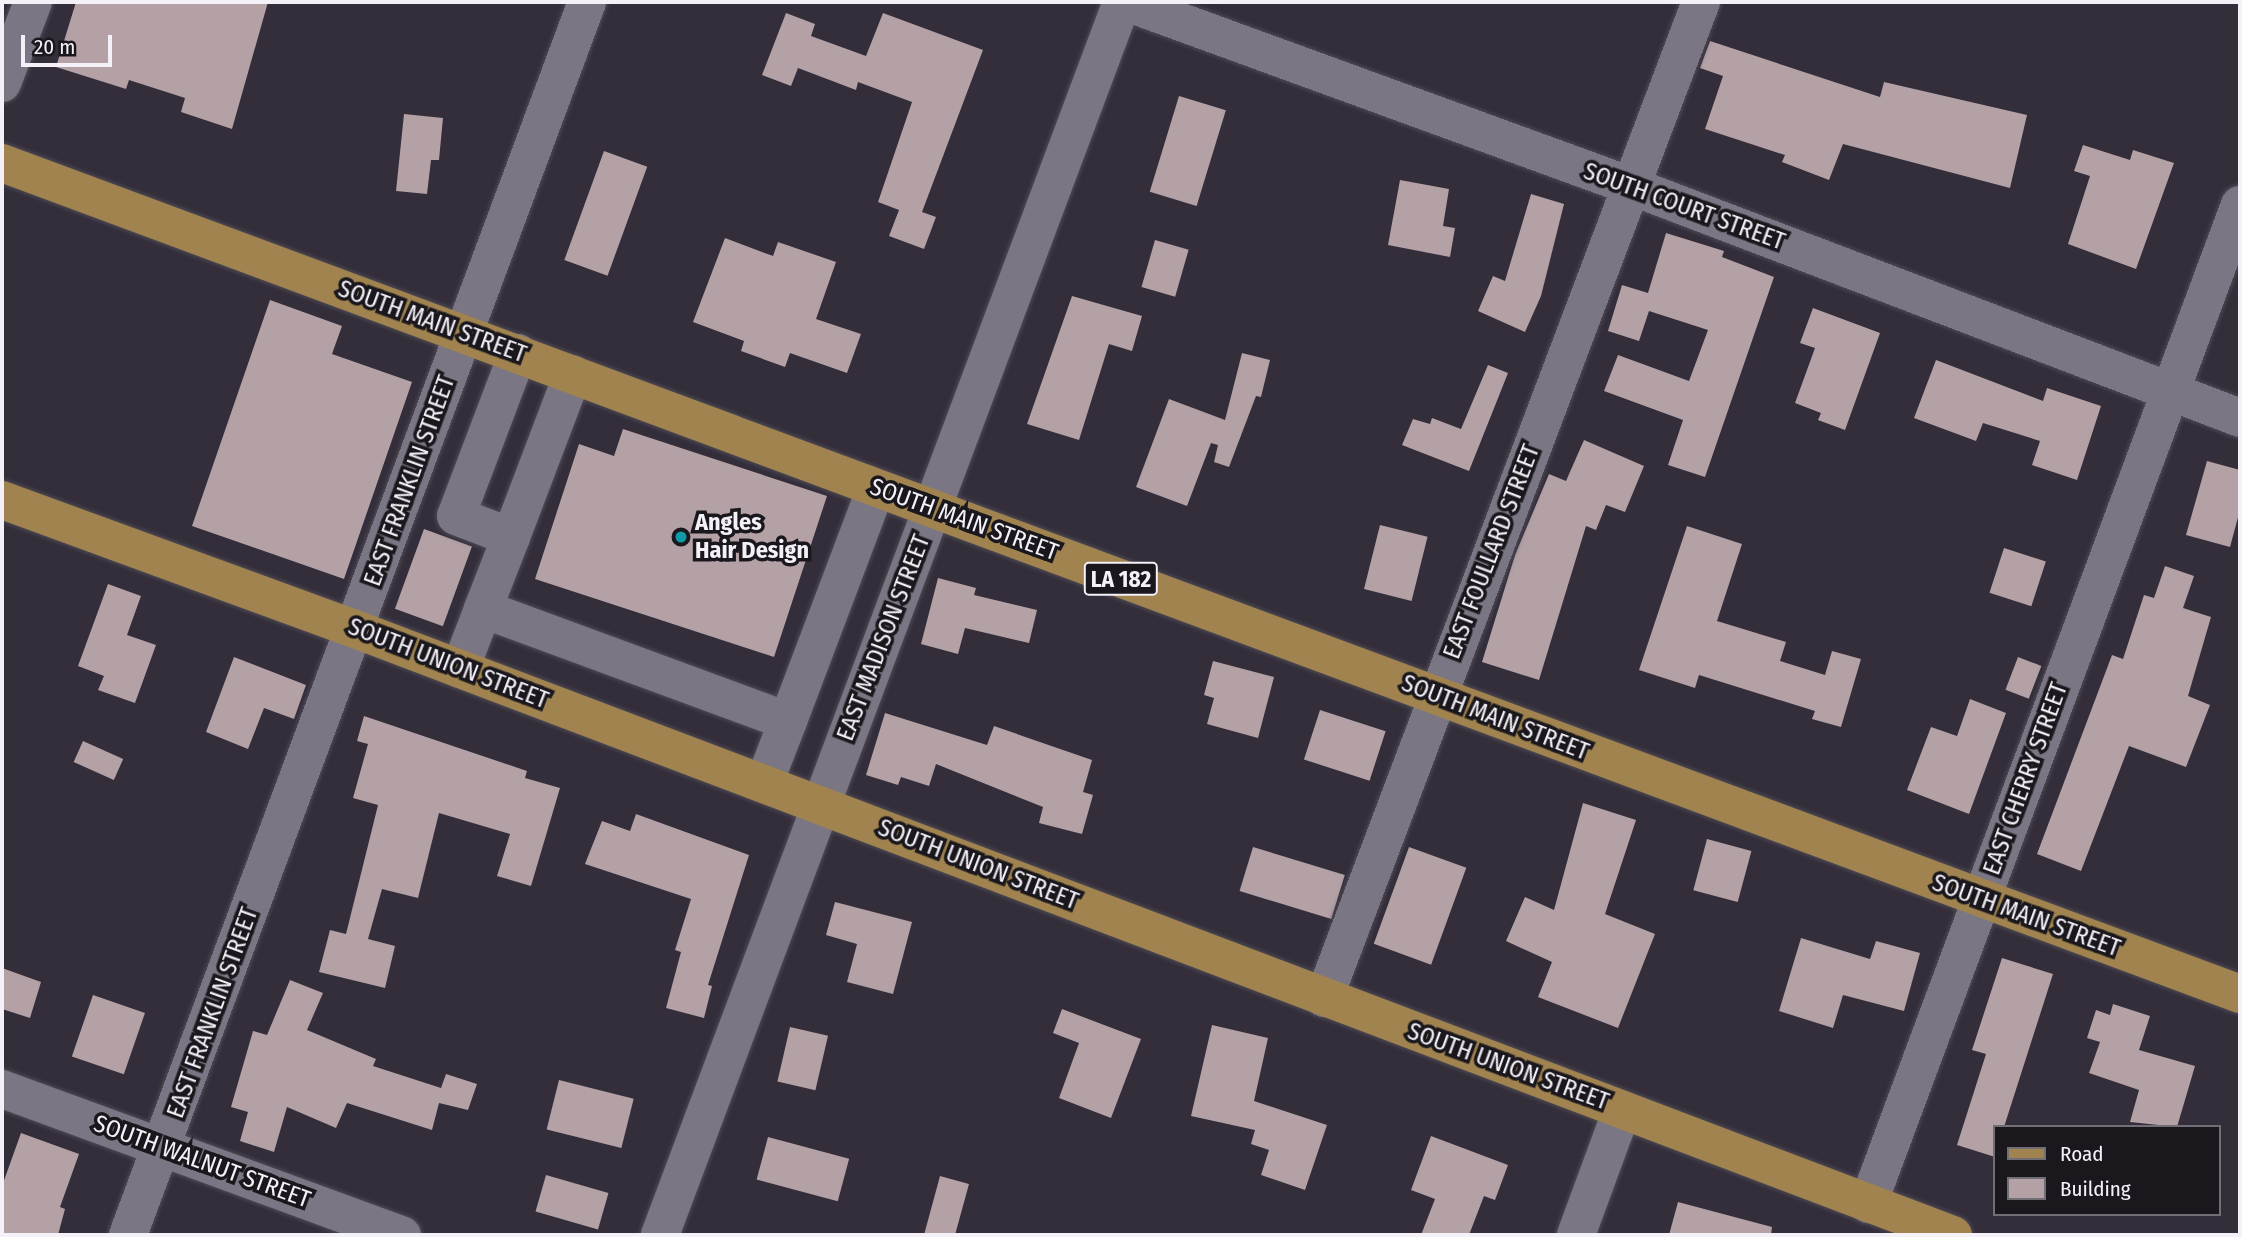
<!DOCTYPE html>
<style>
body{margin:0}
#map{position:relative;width:2242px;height:1237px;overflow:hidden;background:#332e3a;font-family:"Fira Sans Condensed",sans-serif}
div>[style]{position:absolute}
.building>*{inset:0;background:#b3a1a6;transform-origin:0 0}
.roads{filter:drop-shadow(0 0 2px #4f4b55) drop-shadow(0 0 2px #4f4b55)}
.minor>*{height:38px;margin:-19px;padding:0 19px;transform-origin:19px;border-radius:19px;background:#7b7683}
.major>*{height:38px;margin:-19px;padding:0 19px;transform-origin:19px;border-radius:19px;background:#a0834e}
.dots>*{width:19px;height:19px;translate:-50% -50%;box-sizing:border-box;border:4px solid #1a181d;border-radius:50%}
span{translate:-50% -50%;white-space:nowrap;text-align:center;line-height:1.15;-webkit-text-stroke:7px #1a181d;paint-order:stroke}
.shield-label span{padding:2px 5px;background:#1a181d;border:2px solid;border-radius:5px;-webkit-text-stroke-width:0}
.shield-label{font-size:23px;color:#f4f1f8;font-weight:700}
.street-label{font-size:24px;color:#f4f1f8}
.poi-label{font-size:24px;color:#f4f1f8;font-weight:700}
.left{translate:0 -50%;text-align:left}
.frame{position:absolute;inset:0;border:4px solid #f4f1f8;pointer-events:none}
.legend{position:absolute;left:1993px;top:1125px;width:228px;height:91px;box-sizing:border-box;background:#1a181d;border:2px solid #716f75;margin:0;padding:9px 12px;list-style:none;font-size:21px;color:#f4f1f8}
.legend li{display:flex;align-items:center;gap:14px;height:35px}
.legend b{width:35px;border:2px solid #716f75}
.scale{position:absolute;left:21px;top:35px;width:91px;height:32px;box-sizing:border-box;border:4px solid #f4f1f8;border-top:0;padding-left:9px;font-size:21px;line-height:24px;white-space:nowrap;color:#f4f1f8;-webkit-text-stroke:5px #1a181d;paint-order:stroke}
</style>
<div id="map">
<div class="building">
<i style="clip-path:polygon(76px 2px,268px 2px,232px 129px,181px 112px,185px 98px,129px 80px,126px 89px,56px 67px)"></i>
<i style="clip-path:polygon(786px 13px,815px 24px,811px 36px,866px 56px,883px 13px,983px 50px,922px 212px,936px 217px,924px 249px,889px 236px,899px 210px,878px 202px,912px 102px,858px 82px,856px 90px,798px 68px,791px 86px,762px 75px)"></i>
<i style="clip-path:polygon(1710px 41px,1880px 97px,1884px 82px,2027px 115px,2010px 188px,1843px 144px,1829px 180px,1782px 162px,1785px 155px,1705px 129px,1723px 76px,1700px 68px)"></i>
<i style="left:1179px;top:96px;width:49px;height:100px;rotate:17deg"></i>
<i style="clip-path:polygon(404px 114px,443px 118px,439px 160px,431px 160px,427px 194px,396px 191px)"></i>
<i style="clip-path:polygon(2083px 145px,2130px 160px,2133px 150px,2174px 163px,2136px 269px,2068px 244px,2090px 176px,2074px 171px)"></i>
<i style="left:604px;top:151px;width:46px;height:116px;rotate:20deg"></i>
<i style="clip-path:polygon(1400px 180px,1449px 189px,1443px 226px,1455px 228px,1450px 257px,1388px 245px)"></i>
<i style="clip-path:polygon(1531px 194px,1564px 204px,1541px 296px,1525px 332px,1478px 311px,1493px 276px,1505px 281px)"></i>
<i style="clip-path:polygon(1666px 233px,1724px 251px,1722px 257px,1774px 277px,1705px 477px,1668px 465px,1683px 420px,1604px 391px,1618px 355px,1689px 381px,1708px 330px,1649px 311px,1639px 341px,1608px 331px,1622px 285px,1648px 293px)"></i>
<i style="clip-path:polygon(725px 238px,773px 256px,778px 242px,836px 262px,816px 319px,861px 334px,847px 373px,790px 353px,785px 367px,741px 351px,744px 341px,693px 322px)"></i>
<i style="left:1155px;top:240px;width:35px;height:49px;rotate:16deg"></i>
<i style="clip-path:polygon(1072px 296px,1142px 316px,1132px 351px,1109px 344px,1079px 440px,1027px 424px)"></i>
<i style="clip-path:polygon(270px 300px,342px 326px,332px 354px,412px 382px,344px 579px,192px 526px)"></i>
<i style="clip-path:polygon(1813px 308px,1880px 333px,1845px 430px,1818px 420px,1821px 413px,1795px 403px,1815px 348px,1800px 343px)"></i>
<i style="clip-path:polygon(1242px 353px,1270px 360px,1261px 397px,1256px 396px,1229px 467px,1214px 462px,1218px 445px,1211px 443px,1187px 506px,1136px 487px,1169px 399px,1225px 420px)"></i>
<i style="clip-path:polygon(1936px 360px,2043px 401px,2047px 388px,2101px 406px,2077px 480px,2032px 465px,2040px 441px,1983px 423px,1976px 441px,1914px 418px)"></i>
<i style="clip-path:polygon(1488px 365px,1508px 373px,1469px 471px,1402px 445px,1413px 419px,1430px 424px,1432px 418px,1461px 429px)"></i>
<i style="clip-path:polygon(623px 429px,827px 496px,774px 657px,535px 579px,579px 444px,614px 456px)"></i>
<i style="clip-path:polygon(1584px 440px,1644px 466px,1625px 512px,1606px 505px,1596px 530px,1586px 526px,1539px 680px,1482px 662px,1515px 555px,1549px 474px,1566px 481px)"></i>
<i style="clip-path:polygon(2207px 461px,2240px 470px,2240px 510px,2230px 547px,2186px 535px)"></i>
<i style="left:1380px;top:525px;width:49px;height:66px;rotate:14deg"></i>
<i style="clip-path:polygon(1687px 526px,1742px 544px,1717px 621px,1786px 642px,1780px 661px,1825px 675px,1832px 651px,1861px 659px,1841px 727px,1812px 719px,1815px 711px,1699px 675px,1695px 688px,1639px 670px)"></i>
<i style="left:424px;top:529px;width:51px;height:85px;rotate:20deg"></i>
<i style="left:2004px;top:548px;width:44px;height:47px;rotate:18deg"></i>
<i style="clip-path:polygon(2165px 566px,2194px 576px,2183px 608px,2211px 617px,2188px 696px,2210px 705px,2186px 767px,2129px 746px,2081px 871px,2037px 854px,2112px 655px,2123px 659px,2144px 595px,2154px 598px)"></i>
<i style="clip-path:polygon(938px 578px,976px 588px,974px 595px,1037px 610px,1029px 643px,965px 628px,958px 654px,921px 644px)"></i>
<i style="clip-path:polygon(108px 584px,141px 596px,127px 635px,156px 645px,135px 703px,98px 690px,104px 676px,78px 666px)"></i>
<i style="clip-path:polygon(234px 657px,306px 685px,294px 719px,264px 708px,248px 749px,206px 732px)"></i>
<i style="left:2018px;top:657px;width:25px;height:35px;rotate:21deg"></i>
<i style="clip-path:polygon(1213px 661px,1274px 677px,1258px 738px,1207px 724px,1214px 698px,1204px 695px)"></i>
<i style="clip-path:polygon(1970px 699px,2006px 713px,1969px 814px,1907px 790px,1931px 727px,1957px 736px)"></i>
<i style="left:1320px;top:710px;width:69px;height:52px;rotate:18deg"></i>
<i style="clip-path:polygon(885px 713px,987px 745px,994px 726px,1092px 760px,1083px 792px,1093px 795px,1082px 834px,1039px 823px,1043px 807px,936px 764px,929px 786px,901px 777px,898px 785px,866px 775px)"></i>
<i style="clip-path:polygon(364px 716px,527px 771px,525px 778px,560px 788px,531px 886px,497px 876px,510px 834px,439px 813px,418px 898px,382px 889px,368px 939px,395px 946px,385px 988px,319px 972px,330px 930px,346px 934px,378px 805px,353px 798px,368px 744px,357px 741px)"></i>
<i style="left:83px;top:741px;width:44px;height:23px;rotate:24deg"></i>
<i style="clip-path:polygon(1583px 803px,1636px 820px,1605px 914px,1655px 934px,1618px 1028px,1538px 997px,1552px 962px,1506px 941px,1525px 897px,1554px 910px)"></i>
<i style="clip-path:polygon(636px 814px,749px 855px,708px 985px,712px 986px,704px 1018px,666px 1008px,681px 952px,675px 950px,691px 899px,585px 864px,602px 821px,630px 831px)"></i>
<i style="left:1707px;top:839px;width:46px;height:53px;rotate:15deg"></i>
<i style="left:1253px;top:847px;width:96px;height:46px;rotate:17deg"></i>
<i style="left:1409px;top:847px;width:61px;height:103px;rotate:20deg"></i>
<i style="clip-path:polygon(835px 902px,912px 922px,893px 994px,847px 982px,857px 944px,826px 935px)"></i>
<i style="clip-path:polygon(1801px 938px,1870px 959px,1876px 941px,1920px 953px,1904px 1011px,1843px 995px,1833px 1028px,1779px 1011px)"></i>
<i style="clip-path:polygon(2002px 958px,2053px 974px,2004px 1127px,1995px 1127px,1995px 1157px,1957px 1145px,1986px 1054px,1972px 1050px)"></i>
<i style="clip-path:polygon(2px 968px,41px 982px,30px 1018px,2px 1009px)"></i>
<i style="clip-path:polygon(290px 980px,323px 993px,307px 1030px,376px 1059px,373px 1066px,441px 1088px,446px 1074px,477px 1084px,468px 1110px,439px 1103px,432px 1130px,347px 1103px,336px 1128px,287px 1107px,274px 1152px,240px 1141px,248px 1112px,231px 1107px,253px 1031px,267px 1035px)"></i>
<i style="left:93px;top:995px;width:55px;height:65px;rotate:19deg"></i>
<i style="clip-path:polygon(2113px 1004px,2150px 1016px,2139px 1050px,2195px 1066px,2177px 1127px,2130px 1122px,2139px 1090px,2089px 1073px,2100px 1042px,2087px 1038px,2096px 1010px,2110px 1015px)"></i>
<i style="clip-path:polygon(1062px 1009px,1141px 1039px,1111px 1118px,1059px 1098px,1079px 1043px,1053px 1033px)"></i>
<i style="clip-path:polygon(1212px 1025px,1268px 1038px,1254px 1101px,1327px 1125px,1305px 1190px,1261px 1175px,1269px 1150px,1251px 1144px,1255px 1130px,1191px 1116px)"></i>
<i style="left:790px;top:1027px;width:39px;height:56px;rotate:13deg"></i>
<i style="left:559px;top:1080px;width:77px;height:51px;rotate:14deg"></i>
<i style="clip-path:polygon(21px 1133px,79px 1154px,60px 1207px,65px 1209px,58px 1235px,2px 1235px,2px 1186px)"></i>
<i style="clip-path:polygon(1431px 1136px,1508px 1165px,1495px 1200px,1484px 1196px,1469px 1235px,1421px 1235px,1435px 1199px,1411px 1190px)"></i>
<i style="left:768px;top:1137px;width:84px;height:44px;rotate:15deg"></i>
<i style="left:546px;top:1175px;width:65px;height:38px;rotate:16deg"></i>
<i style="clip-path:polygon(940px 1176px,969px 1184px,955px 1235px,924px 1235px)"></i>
<i style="clip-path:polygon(1678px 1202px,1772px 1227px,1771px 1235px,1669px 1235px)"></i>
</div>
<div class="roads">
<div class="minor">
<i style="left:1126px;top:2px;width:537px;rotate:20.02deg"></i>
<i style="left:1631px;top:186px;width:652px;rotate:20.85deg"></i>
<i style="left:2px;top:83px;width:87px;rotate:-69.1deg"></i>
<i style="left:518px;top:353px;width:174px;rotate:110.8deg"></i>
<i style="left:456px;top:516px;width:59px;rotate:20.9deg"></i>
<i style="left:511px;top:537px;width:174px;rotate:-69.2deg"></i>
<i style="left:511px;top:537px;width:77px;rotate:111.3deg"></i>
<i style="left:483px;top:609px;width:325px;rotate:20.2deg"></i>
<i style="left:788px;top:721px;width:249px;rotate:-69.3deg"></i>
<i style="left:460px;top:669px;width:64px;rotate:-69deg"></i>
<i style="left:764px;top:783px;width:66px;rotate:-68.8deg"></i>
<i style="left:1324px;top:998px;width:1065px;rotate:-69.27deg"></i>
<i style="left:2px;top:1089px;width:426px;rotate:20.1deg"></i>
<i style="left:1868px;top:1204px;width:1066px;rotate:-69.58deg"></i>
<i style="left:128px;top:1235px;width:1316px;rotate:-69.58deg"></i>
<i style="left:660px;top:1235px;width:1317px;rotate:-69.46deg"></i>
<i style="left:1576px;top:1235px;width:133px;rotate:-69.8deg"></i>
</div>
<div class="major">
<i style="left:2px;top:163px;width:2387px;rotate:20.37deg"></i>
<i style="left:2px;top:500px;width:376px;rotate:20.1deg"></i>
<i style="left:355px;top:629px;width:1709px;rotate:20.77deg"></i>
</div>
</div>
<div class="dots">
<i style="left:681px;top:537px;background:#0f9aa8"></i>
</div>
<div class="shield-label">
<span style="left:1121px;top:579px">LA 182</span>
</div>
<div class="street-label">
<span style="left:1684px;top:207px;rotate:20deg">SOUTH COURT STREET</span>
<span style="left:432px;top:322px;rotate:20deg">SOUTH MAIN STREET</span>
<span style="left:410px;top:481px;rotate:-70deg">EAST FRANKLIN STREET</span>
<span style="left:964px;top:520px;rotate:20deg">SOUTH MAIN STREET</span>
<span style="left:1492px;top:552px;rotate:-69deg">EAST FOULLARD STREET</span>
<span style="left:884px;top:638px;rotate:-69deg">EAST MADISON STREET</span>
<span style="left:448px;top:664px;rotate:21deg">SOUTH UNION STREET</span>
<span style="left:1495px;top:718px;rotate:21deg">SOUTH MAIN STREET</span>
<span style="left:2026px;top:779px;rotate:-70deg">EAST CHERRY STREET</span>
<span style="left:978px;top:865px;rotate:21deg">SOUTH UNION STREET</span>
<span style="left:2026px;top:916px;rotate:20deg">SOUTH MAIN STREET</span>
<span style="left:213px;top:1013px;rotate:-70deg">EAST FRANKLIN STREET</span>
<span style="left:1508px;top:1067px;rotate:20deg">SOUTH UNION STREET</span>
<span style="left:202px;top:1162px;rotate:20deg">SOUTH WALNUT STREET</span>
</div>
<div class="poi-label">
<span class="left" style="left:695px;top:537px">Angles<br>Hair Design</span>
</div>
<div class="frame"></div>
<ul class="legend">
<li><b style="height:9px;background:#a0834e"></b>Road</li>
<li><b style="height:19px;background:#b3a1a6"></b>Building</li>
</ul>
<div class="scale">20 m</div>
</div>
